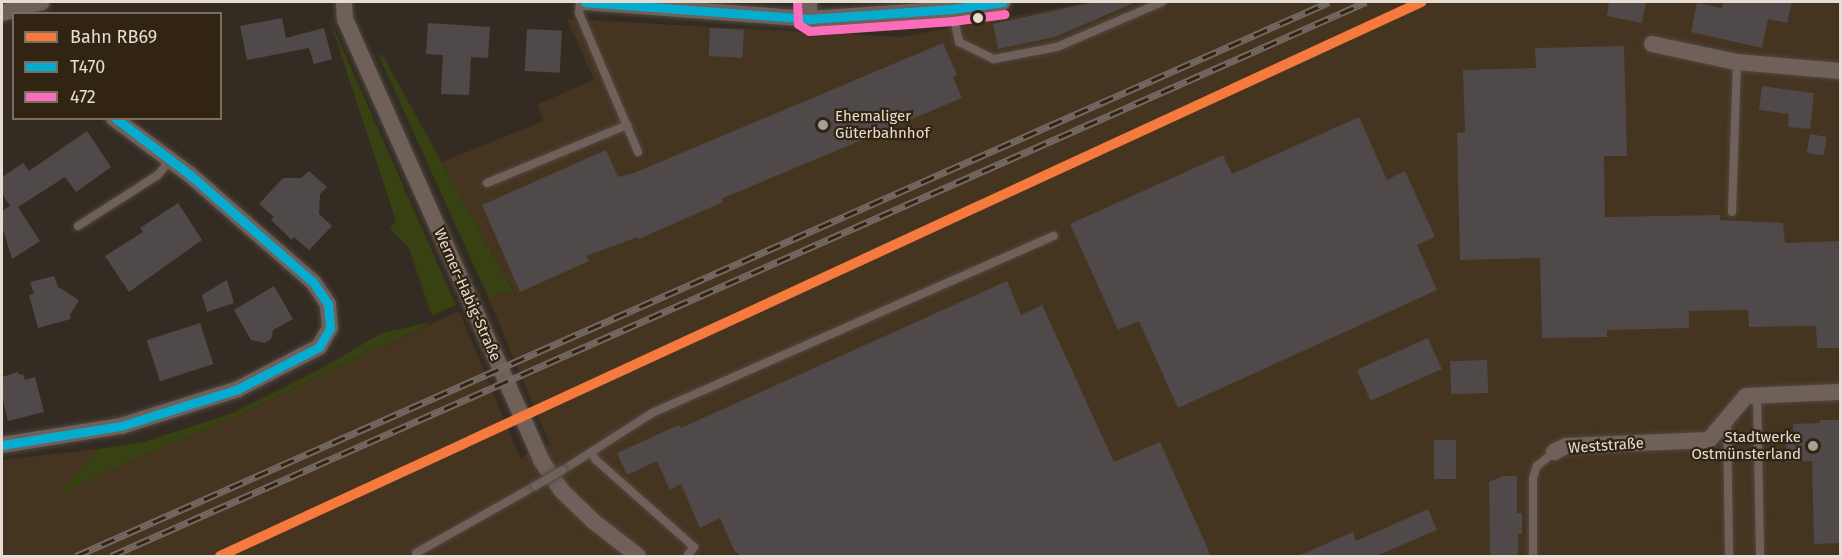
<!DOCTYPE html>
<meta charset="utf-8">
<style>
body{margin:0}
#map{position:relative;width:1842px;height:558px;overflow:hidden;background:#342c23;font-family:"Fira Sans",sans-serif}
div>[style]{position:absolute}
.built>*{inset:0;background:#45341f}
.green>*{inset:0;background:#384111}
.building>*{inset:0;background:#504949;transform-origin:0 0}
.roads{filter:drop-shadow(0 0 2px #4f4841) drop-shadow(0 0 2px #4f4841)}
.service>*{height:8px;margin:-4px;padding:0 4px;transform-origin:4px;border-radius:4px;background:#70605a}
.minor>*{height:16px;margin:-8px;padding:0 8px;transform-origin:8px;border-radius:8px;background:#70605a}
.rail>*{height:7px;margin-top:-3.5px;transform-origin:0;background:repeating-linear-gradient(90deg,#312413 0 14px,#736862 0 28px);box-sizing:border-box;border-block:2px solid #736862}
.bridges{filter:drop-shadow(0 0 2px #4f4841) drop-shadow(0 0 2px #4f4841)}
.service-bridge>*{height:8px;margin:-4px;padding:0 4px;transform-origin:4px;border-radius:4px;background:#70605a}
.bus-1>*{height:9px;margin:-4.5px;padding:0 4.5px;transform-origin:4.5px;border-radius:4.5px;background:#06acd0}
.bus-2>*{height:9px;margin:-4.5px;padding:0 4.5px;transform-origin:4.5px;border-radius:4.5px;background:#fb6dba}
.rail-1>*{height:10px;margin:-5px;padding:0 5px;transform-origin:5px;border-radius:5px;background:#f6793e}
.dots>*{width:16px;height:16px;translate:-50% -50%;box-sizing:border-box;border:3px solid #312413;border-radius:50%}
span{translate:-50% -50%;white-space:nowrap;text-align:center;line-height:1.15;-webkit-text-stroke:4.5px #312413;paint-order:stroke}
.poi-label{font-size:15px;color:#e5dcd2}
.left{translate:0 -50%;text-align:left}
.right{translate:-100% -50%;text-align:right}
.street-label{font-size:15px;color:#e5dcd2}
.frame{position:absolute;inset:0;border:3px solid #e5dcd2;pointer-events:none}
.legend{position:absolute;left:12px;top:12px;width:210px;height:108px;box-sizing:border-box;background:#312413;border:2px solid #796e5f;margin:0;padding:8px 10px;list-style:none;font-size:18px;color:#e5dcd2}
.legend li{display:flex;align-items:center;gap:12px;height:30px}
.legend b{width:30px;border:2px solid #796e5f}
</style>
<div id="map">
<div class="built">
<i style="clip-path:polygon(1091px 2px,1840px 2px,1840px 556px,2px 556px,2px 460px,99px 449px,59px 495px,124px 464px,234px 417px,459px 311px,520px 458px,550px 445px,489px 299px,505px 292px,516px 295px,442px 162px,543px 121px,538px 104px,594px 80px,567px 19px,900px 37px)"></i>
</div>
<div class="green">
<i style="clip-path:polygon(329px 18px,456px 305px,432px 316px,409px 248px,390px 229px,396px 221px)"></i>
<i style="clip-path:polygon(378px 54px,383px 56px,516px 296px,505px 292px,489px 299px)"></i>
<i style="clip-path:polygon(427px 323px,428px 325px,234px 417px,124px 464px,57px 496px,99px 449px,143px 442px,233px 413px,322px 368px,382px 333px)"></i>
</div>
<div class="building">
<i style="clip-path:polygon(1095px 2px,1136px 2px,1055px 37px,998px 49px,993px 24px)"></i>
<i style="clip-path:polygon(1609px 2px,1646px 2px,1642px 23px,1607px 16px)"></i>
<i style="clip-path:polygon(1723px 2px,1792px 2px,1787px 23px,1768px 19px,1762px 48px,1691px 32px,1697px 3px,1722px 8px)"></i>
<i style="clip-path:polygon(282px 18px,286px 38px,324px 28px,332px 59px,314px 64px,309px 48px,247px 60px,240px 26px)"></i>
<i style="clip-path:polygon(428px 23px,490px 27px,488px 58px,471px 57px,469px 95px,441px 94px,443px 55px,426px 54px)"></i>
<i style="left:710px;top:28px;width:34px;height:28px;rotate:3deg"></i>
<i style="left:527px;top:29px;width:35px;height:42px;rotate:3deg"></i>
<i style="clip-path:polygon(943px 43px,957px 75px,953px 77px,962px 98px,721px 199px,723px 202px,639px 239px,638px 237px,586px 256px,589px 261px,520px 292px,482px 205px,606px 150px,618px 177px,634px 173px)"></i>
<i style="clip-path:polygon(1624px 46px,1627px 156px,1604px 156px,1605px 217px,1720px 215px,1720px 220px,1783px 223px,1785px 243px,1840px 241px,1840px 348px,1817px 348px,1816px 326px,1749px 327px,1748px 310px,1689px 311px,1689px 328px,1607px 330px,1607px 337px,1542px 338px,1540px 258px,1460px 260px,1457px 133px,1465px 132px,1463px 70px,1536px 68px,1535px 48px)"></i>
<i style="clip-path:polygon(1762px 86px,1814px 93px,1810px 129px,1788px 127px,1789px 114px,1759px 110px)"></i>
<i style="clip-path:polygon(1359px 117px,1387px 180px,1405px 171px,1435px 237px,1417px 245px,1437px 290px,1178px 408px,1139px 321px,1118px 330px,1070px 224px,1223px 155px,1232px 174px)"></i>
<i style="clip-path:polygon(87px 131px,111px 167px,76px 192px,65px 177px,18px 207px,40px 241px,12px 259px,2px 226px,2px 211px,10px 206px,2px 193px,2px 177px,23px 163px,29px 171px)"></i>
<i style="left:1810px;top:134px;width:17px;height:19px;rotate:10deg"></i>
<i style="clip-path:polygon(309px 171px,327px 187px,320px 194px,319px 214px,332px 226px,309px 250px,294px 237px,292px 240px,271px 220px,274px 217px,259px 204px,283px 178px,301px 178px)"></i>
<i style="clip-path:polygon(178px 203px,202px 240px,129px 292px,105px 256px,143px 232px,140px 228px)"></i>
<i style="clip-path:polygon(54px 276px,58px 287px,79px 300px,70px 315px,71px 319px,38px 328px,29px 295px,34px 294px,30px 282px)"></i>
<i style="clip-path:polygon(227px 280px,234px 303px,207px 312px,202px 295px)"></i>
<i style="clip-path:polygon(1007px 281px,1021px 315px,1042px 305px,1114px 462px,1160px 442px,1211px 556px,741px 556px,734px 550px,720px 518px,700px 528px,681px 484px,670px 490px,657px 461px,627px 475px,617px 453px,679px 425px,681px 428px)"></i>
<i style="clip-path:polygon(274px 286px,293px 319px,273px 330px,271px 339px,265px 343px,251px 340px,234px 310px)"></i>
<i style="left:200px;top:323px;width:43px;height:56px;rotate:72deg"></i>
<i style="left:1428px;top:338px;width:34px;height:78px;rotate:66deg"></i>
<i style="left:1487px;top:360px;width:33px;height:37px;rotate:88deg"></i>
<i style="clip-path:polygon(18px 372px,19px 375px,23px 374px,25px 380px,35px 377px,44px 412px,8px 421px,2px 396px,2px 377px)"></i>
<i style="clip-path:polygon(1820px 420px,1840px 420px,1840px 543px,1814px 544px,1812px 461px,1786px 462px,1786px 437px,1793px 436px,1793px 424px,1820px 423px)"></i>
<i style="left:1434px;top:440px;width:22px;height:39px"></i>
<i style="clip-path:polygon(1503px 476px,1517px 476px,1517px 513px,1522px 513px,1522px 534px,1518px 534px,1518px 556px,1490px 556px,1489px 482px)"></i>
<i style="clip-path:polygon(1428px 509px,1437px 530px,1376px 556px,1298px 556px,1353px 532px,1356px 541px)"></i>
</div>
<div class="roads">
<div class="service">
<i style="left:580px;top:2px;width:11px;rotate:95deg"></i>
<i style="left:579px;top:13px;width:151px;rotate:67deg"></i>
<i style="left:952px;top:9px;width:34px;rotate:78deg"></i>
<i style="left:959px;top:42px;width:39px;rotate:26deg"></i>
<i style="left:994px;top:59px;width:64px;rotate:-10.8deg"></i>
<i style="left:1057px;top:47px;width:114px;rotate:-23.2deg"></i>
<i style="left:487px;top:183px;width:152px;rotate:-22.5deg"></i>
<i style="left:1732px;top:212px;width:150px;rotate:-88.1deg"></i>
<i style="left:78px;top:226px;width:95px;rotate:-32.5deg"></i>
<i style="left:158px;top:175px;width:19px;rotate:-51deg"></i>
<i style="left:1757px;top:395px;width:161px;rotate:88.9deg"></i>
<i style="left:1727px;top:422px;width:134px;rotate:89.1deg"></i>
<i style="left:591px;top:452px;width:9px;rotate:58deg"></i>
<i style="left:596px;top:460px;width:131px;rotate:41.6deg"></i>
<i style="left:694px;top:547px;width:11px;rotate:128deg"></i>
<i style="left:563px;top:470px;width:106px;rotate:-32.6deg"></i>
<i style="left:652px;top:413px;width:439px;rotate:-23.8deg"></i>
<i style="left:416px;top:553px;width:137px;rotate:-29.4deg"></i>
<i style="left:1533px;top:556px;width:78px;rotate:-90deg"></i>
<i style="left:1533px;top:478px;width:13px;rotate:-72deg"></i>
<i style="left:1537px;top:466px;width:22px;rotate:-39deg"></i>
</div>
<div class="minor">
<i style="left:344px;top:2px;width:17px;rotate:87deg"></i>
<i style="left:345px;top:19px;width:483px;rotate:66deg"></i>
<i style="left:541px;top:460px;width:36px;rotate:56deg"></i>
<i style="left:561px;top:490px;width:45px;rotate:44.1deg"></i>
<i style="left:593px;top:521px;width:57px;rotate:37.9deg"></i>
<i style="left:585px;top:2px;width:225px;rotate:4.3deg"></i>
<i style="left:809px;top:19px;width:143px;rotate:-4deg"></i>
<i style="left:952px;top:9px;width:51px;rotate:-7.8deg"></i>
<i style="left:809px;top:2px;width:17px;rotate:90deg"></i>
<i style="left:2px;top:13px;width:41px;rotate:-15.4deg"></i>
<i style="left:1652px;top:44px;width:87px;rotate:12deg"></i>
<i style="left:1737px;top:62px;width:103px;rotate:5deg"></i>
<i style="left:2px;top:445px;width:121px;rotate:-9.1deg"></i>
<i style="left:121px;top:426px;width:123px;rotate:-17.5deg"></i>
<i style="left:238px;top:389px;width:91px;rotate:-27.4deg"></i>
<i style="left:319px;top:347px;width:22px;rotate:-60deg"></i>
<i style="left:330px;top:328px;width:24px;rotate:-95deg"></i>
<i style="left:328px;top:304px;width:27px;rotate:-124deg"></i>
<i style="left:313px;top:282px;width:164px;rotate:-138.9deg"></i>
<i style="left:189px;top:174px;width:94px;rotate:-143.3deg"></i>
<i style="left:1554px;top:452px;width:13px;rotate:-27deg"></i>
<i style="left:1566px;top:446px;width:143px;rotate:-2.4deg"></i>
<i style="left:1709px;top:440px;width:57px;rotate:-49.9deg"></i>
<i style="left:1746px;top:396px;width:94px;rotate:-2.4deg"></i>
</div>
</div>
<div class="rail">
<i style="left:76px;top:556px;width:1370px;rotate:-23.85deg"></i>
<i style="left:111px;top:556px;width:1372px;rotate:-23.82deg"></i>
</div>
<div class="bridges">
<div class="service-bridge">
<i style="left:535px;top:486px;width:32px;rotate:-30deg"></i>
</div>
</div>
<div class="bus-1">
<i style="left:585px;top:2px;width:225px;rotate:4.3deg"></i>
<i style="left:809px;top:19px;width:143px;rotate:-4deg"></i>
<i style="left:952px;top:9px;width:51px;rotate:-7.8deg"></i>
<i style="left:115px;top:118px;width:93px;rotate:37.1deg"></i>
<i style="left:189px;top:174px;width:164px;rotate:41.1deg"></i>
<i style="left:313px;top:282px;width:27px;rotate:56deg"></i>
<i style="left:328px;top:304px;width:24px;rotate:85deg"></i>
<i style="left:2px;top:445px;width:121px;rotate:-9.1deg"></i>
<i style="left:121px;top:426px;width:123px;rotate:-17.5deg"></i>
<i style="left:238px;top:389px;width:91px;rotate:-27.4deg"></i>
<i style="left:319px;top:347px;width:22px;rotate:-60deg"></i>
</div>
<div class="bus-2">
<i style="left:797px;top:2px;width:22px;rotate:87deg"></i>
<i style="left:798px;top:24px;width:13px;rotate:32deg"></i>
<i style="left:809px;top:31px;width:144px;rotate:-4deg"></i>
<i style="left:953px;top:21px;width:52px;rotate:-7.7deg"></i>
</div>
<div class="rail-1">
<i style="left:220px;top:556px;width:1323px;rotate:-24.76deg"></i>
</div>
<div class="dots">
<i style="left:978px;top:18px;background:#e5dcd2"></i>
<i style="left:823px;top:125px;background:#a79e95"></i>
<i style="left:1813px;top:446px;background:#a79e95"></i>
</div>
<div class="poi-label">
<span class="left" style="left:835px;top:125px">Ehemaliger<br>Güterbahnhof</span>
<span class="right" style="left:1801px;top:446px">Stadtwerke<br>Ostmünsterland</span>
</div>
<div class="street-label">
<span style="left:467px;top:295px;rotate:66deg">Werner-Habig-Straße</span>
<span style="left:1606px;top:446px;rotate:-4deg">Weststraße</span>
</div>
<div class="frame"></div>
<ul class="legend">
<li><b style="height:8px;background:#f6793e"></b>Bahn RB69</li>
<li><b style="height:8px;background:#06acd0"></b>T470</li>
<li><b style="height:8px;background:#fb6dba"></b>472</li>
</ul>
</div>
